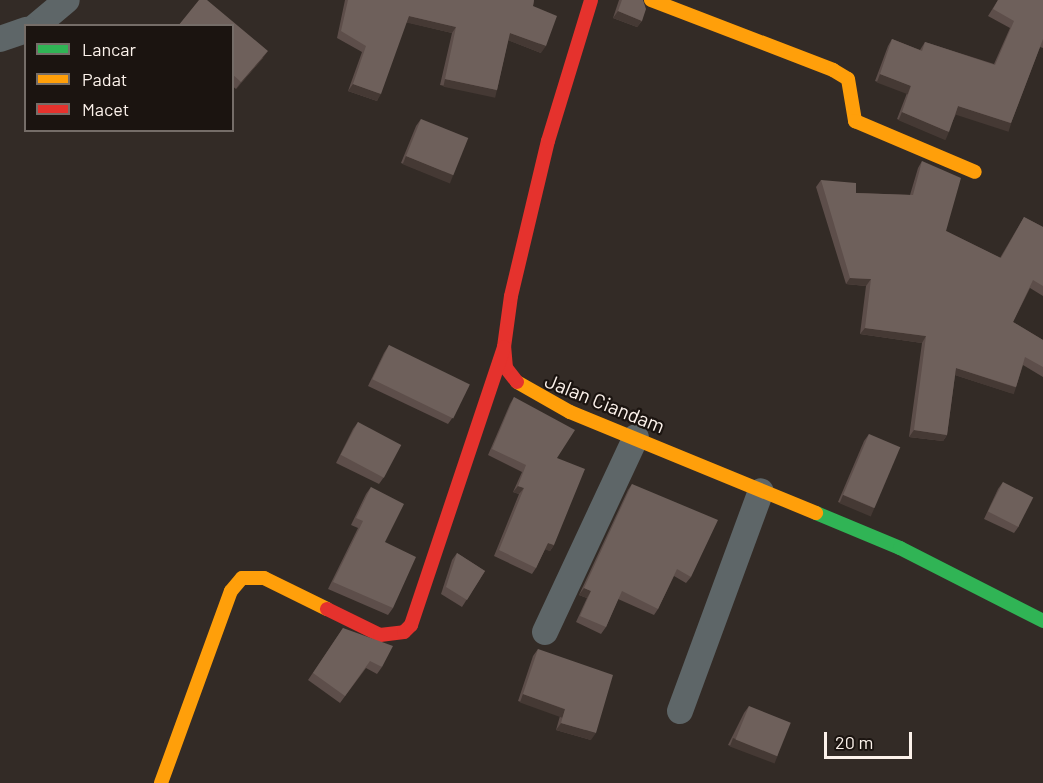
<!DOCTYPE html>
<style>
body{margin:0}
#map{position:relative;width:1043px;height:783px;overflow:hidden;background:#332b26;font-family:Barlow,sans-serif}
div>[style]{position:absolute}
.street>*{height:26px;margin:-13px;padding:0 13px;transform-origin:13px;border-radius:13px;background:#5e6668}
.fast>*{height:14px;margin:-7px;padding:0 7px;transform-origin:7px;border-radius:7px;background:#30b455}
.slow>*{height:14px;margin:-7px;padding:0 7px;transform-origin:7px;border-radius:7px;background:#ff9f0a}
.jam>*{height:14px;margin:-7px;padding:0 7px;transform-origin:7px;border-radius:7px;background:#e5322d}
.wall>*{inset:0;background:#5d4e4a}
.shaded-wall>*{inset:0;background:#453934;transform-origin:0 0}
.building>*{inset:0;background:#6e605b;transform-origin:0 0}
span{translate:-50% -50%;white-space:nowrap;text-align:center;line-height:1.15;-webkit-text-stroke:4.5px #1b1410;paint-order:stroke}
.street-label{font-size:20px;color:#fcf2eb}
.legend{position:absolute;left:24px;top:24px;width:210px;height:108px;box-sizing:border-box;background:#1b1410;border:2px solid #756d68;margin:0;padding:8px 10px;list-style:none;font-size:18px;color:#fcf2eb}
.legend li{display:flex;align-items:center;gap:12px;height:30px}
.legend b{width:30px;border:2px solid #756d68}
.scale{position:absolute;left:824px;top:732px;width:88px;height:27px;box-sizing:border-box;border:3px solid #fcf2eb;border-top:0;padding-left:8px;font-size:18px;line-height:21px;white-space:nowrap;color:#fcf2eb;-webkit-text-stroke:4px #1b1410;paint-order:stroke}
</style>
<div id="map">
<div class="street">
<i style="left:36px;top:26px;width:40px;rotate:-40deg"></i>
<i style="left:0;top:39px;width:28px;rotate:-19deg"></i>
<i style="left:545px;top:632px;width:215px;rotate:-65deg"></i>
<i style="left:680px;top:711px;width:234px;rotate:-69.8deg"></i>
</div>
<div class="fast">
<i style="left:816px;top:513px;width:91px;rotate:22.6deg"></i>
<i style="left:900px;top:548px;width:161px;rotate:27deg"></i>
</div>
<div class="slow">
<i style="left:651px;top:0;width:195px;rotate:21deg"></i>
<i style="left:833px;top:70px;width:17px;rotate:31deg"></i>
<i style="left:848px;top:79px;width:43px;rotate:80.5deg"></i>
<i style="left:855px;top:121px;width:130px;rotate:23deg"></i>
<i style="left:517px;top:382px;width:61px;rotate:29.5deg"></i>
<i style="left:570px;top:412px;width:266px;rotate:22.3deg"></i>
<i style="left:161px;top:783px;width:204px;rotate:-70deg"></i>
<i style="left:231px;top:591px;width:17px;rotate:-50deg"></i>
<i style="left:242px;top:578px;width:22px"></i>
<i style="left:264px;top:578px;width:70px;rotate:26.2deg"></i>
</div>
<div class="jam">
<i style="left:517px;top:382px;width:18px;rotate:-128deg"></i>
<i style="left:506px;top:368px;width:21px;rotate:-95deg"></i>
<i style="left:504px;top:347px;width:51px;rotate:-82.2deg"></i>
<i style="left:511px;top:296px;width:159px;rotate:-76.6deg"></i>
<i style="left:548px;top:141px;width:147px;rotate:-73deg"></i>
<i style="left:327px;top:609px;width:59px;rotate:26.1deg"></i>
<i style="left:380px;top:635px;width:24px;rotate:-7deg"></i>
<i style="left:404px;top:632px;width:10px;rotate:-45deg"></i>
<i style="left:411px;top:625px;width:293px;rotate:-71.5deg"></i>
</div>
<div class="wall">
<i style="clip-path:polygon(345px 0,534px 0,533px 6px,541px 53px,508px 40px,497px 90px,492px 96px,440px 85px,452px 33px,406px 22px,377px 101px,348px 91px,362px 52px,337px 38px)"></i>
<i style="clip-path:polygon(619px 0,643px 0,642px 21px,637px 27px,613px 18px)"></i>
<i style="clip-path:polygon(998px 0,1043px 0,1043px 48px,1040px 47px,1011px 123px,1006px 130px,956px 114px,944px 139px,897px 119px,907px 93px,875px 81px,888px 46px,892px 39px,920px 50px,925px 42px,994px 64px,1010px 28px,988px 16px)"></i>
<i style="clip-path:polygon(232px 26px,263px 58px,236px 89px,232px 86px)"></i>
<i style="clip-path:polygon(421px 119px,448px 182px,401px 163px,416px 126px)"></i>
<i style="clip-path:polygon(922px 161px,946px 231px,1000px 258px,1024px 217px,1043px 227px,1043px 296px,1030px 288px,1013px 322px,1043px 340px,1043px 377px,1023px 365px,1016px 387px,1011px 393px,955px 375px,947px 435px,943px 441px,909px 437px,922px 343px,860px 334px,866px 286px,846px 284px,816px 187px,821px 180px,856px 193px,910px 195px,918px 168px)"></i>
<i style="clip-path:polygon(389px 345px,453px 417px,448px 424px,368px 386px,384px 353px)"></i>
<i style="clip-path:polygon(514px 397px,557px 458px,554px 545px,550px 551px,545px 549px,536px 568px,532px 574px,494px 556px,519px 494px,513px 492px,522px 472px,488px 455px,510px 404px)"></i>
<i style="clip-path:polygon(358px 422px,384px 477px,379px 484px,336px 463px,353px 429px)"></i>
<i style="clip-path:polygon(869px 434px,874px 508px,869px 515px,838px 502px,864px 441px)"></i>
<i style="clip-path:polygon(1003px 482px,1019px 526px,1014px 533px,984px 519px,998px 489px)"></i>
<i style="clip-path:polygon(632px 484px,691px 577px,686px 583px,674px 576px,658px 609px,654px 615px,618px 599px,606px 627px,601px 634px,576px 622px,587px 598px,579px 595px,628px 490px)"></i>
<i style="clip-path:polygon(371px 487px,385px 542px,393px 608px,388px 615px,328px 589px,358px 528px,351px 525px,366px 494px)"></i>
<i style="clip-path:polygon(457px 553px,485px 571px,462px 607px,441px 594px,452px 560px)"></i>
<i style="clip-path:polygon(343px 628px,382px 667px,377px 674px,366px 668px,340px 703px,308px 680px)"></i>
<i style="clip-path:polygon(538px 649px,591px 740px,556px 730px,560px 716px,518px 701px,533px 656px)"></i>
<i style="clip-path:polygon(749px 706px,773px 762px,728px 745px,744px 713px)"></i>
</div>
<div class="shaded-wall">
<i style="clip-path:polygon(618px 11px,642px 21px,637px 27px,613px 18px)"></i>
<i style="clip-path:polygon(409px 16px,456px 27px,452px 33px,404px 22px)"></i>
<i style="clip-path:polygon(510px 33px,546px 46px,541px 53px,505px 39px)"></i>
<i style="clip-path:polygon(268px 51px,263px 58px,236px 89px,241px 82px)"></i>
<i style="left:880px;top:74px;width:33px;height:9px;rotate:21deg"></i>
<i style="left:445px;top:79px;width:53px;height:8px;rotate:12deg"></i>
<i style="clip-path:polygon(353px 84px,381px 94px,377px 101px,348px 91px)"></i>
<i style="left:958px;top:106px;width:56px;height:9px;rotate:18deg"></i>
<i style="left:902px;top:112px;width:51px;height:9px;rotate:23deg"></i>
<i style="left:406px;top:156px;width:51px;height:9px;rotate:22deg"></i>
<i style="clip-path:polygon(850px 278px,871px 279px,866px 286px,846px 284px)"></i>
<i style="clip-path:polygon(865px 328px,926px 336px,922px 343px,860px 334px)"></i>
<i style="left:956px;top:368px;width:63px;height:7px;rotate:18deg"></i>
<i style="clip-path:polygon(914px 430px,947px 435px,943px 441px,909px 437px)"></i>
<i style="clip-path:polygon(518px 486px,524px 488px,519px 494px,513px 492px)"></i>
<i style="left:843px;top:495px;width:34px;height:9px;rotate:23deg"></i>
<i style="clip-path:polygon(548px 543px,554px 545px,550px 551px,543px 549px)"></i>
<i style="clip-path:polygon(584px 588px,591px 591px,587px 598px,579px 595px)"></i>
<i style="left:523px;top:694px;width:45px;height:9px;rotate:20deg"></i>
<i style="clip-path:polygon(561px 723px,596px 733px,591px 740px,556px 730px)"></i>
<i style="left:733px;top:738px;width:48px;height:9px;rotate:21deg"></i>
</div>
<div class="building">
<i style="clip-path:polygon(199px 0,207px 0,268px 51px,241px 82px,232px 74px,232px 26px,178px 26px)"></i>
<i style="clip-path:polygon(348px 0,534px 0,533px 6px,557px 16px,546px 46px,510px 33px,497px 90px,445px 79px,456px 27px,409px 16px,381px 94px,353px 84px,366px 46px,341px 31px)"></i>
<i style="clip-path:polygon(622px 0,643px 0,646px 9px,642px 21px,618px 11px)"></i>
<i style="clip-path:polygon(998px 0,1043px 0,1043px 39px,1011px 123px,958px 106px,949px 132px,902px 112px,911px 86px,880px 74px,892px 39px,922px 51px,925px 42px,995px 65px,1014px 21px,993px 9px)"></i>
<i style="left:421px;top:119px;width:51px;height:40px;rotate:22deg"></i>
<i style="clip-path:polygon(922px 161px,961px 178px,946px 231px,1001px 258px,1024px 217px,1043px 227px,1043px 286px,1033px 280px,1013px 322px,1043px 340px,1043px 367px,1025px 357px,1016px 387px,956px 368px,947px 435px,914px 430px,926px 336px,865px 328px,871px 279px,850px 278px,821px 180px,856px 183px,856px 193px,913px 195px)"></i>
<i style="left:389px;top:345px;width:90px;height:38px;rotate:26deg"></i>
<i style="clip-path:polygon(514px 397px,575px 430px,557px 458px,585px 469px,554px 545px,548px 543px,536px 568px,499px 550px,524px 488px,518px 486px,526px 465px,492px 449px)"></i>
<i style="left:358px;top:422px;width:49px;height:37px;rotate:28deg"></i>
<i style="left:869px;top:434px;width:34px;height:66px;rotate:23deg"></i>
<i style="left:1003px;top:482px;width:34px;height:33px;rotate:27deg"></i>
<i style="clip-path:polygon(632px 484px,718px 520px,691px 577px,677px 569px,658px 609px,622px 591px,606px 627px,580px 616px,591px 591px,584px 588px)"></i>
<i style="clip-path:polygon(371px 487px,404px 504px,385px 542px,416px 557px,393px 608px,333px 582px,363px 521px,356px 518px)"></i>
<i style="clip-path:polygon(457px 553px,485px 571px,467px 600px,446px 587px)"></i>
<i style="clip-path:polygon(343px 628px,393px 646px,382px 667px,370px 661px,345px 696px,313px 673px)"></i>
<i style="clip-path:polygon(538px 649px,613px 675px,596px 733px,561px 723px,565px 709px,523px 694px)"></i>
<i style="left:749px;top:706px;width:45px;height:36px;rotate:22deg"></i>
</div>
<div class="street-label">
<span style="left:605px;top:403px;rotate:22deg">Jalan Ciandam</span>
</div>
<ul class="legend">
<li><b style="height:8px;background:#30b455"></b>Lancar</li>
<li><b style="height:8px;background:#ff9f0a"></b>Padat</li>
<li><b style="height:8px;background:#e5322d"></b>Macet</li>
</ul>
<div class="scale">20 m</div>
</div>
